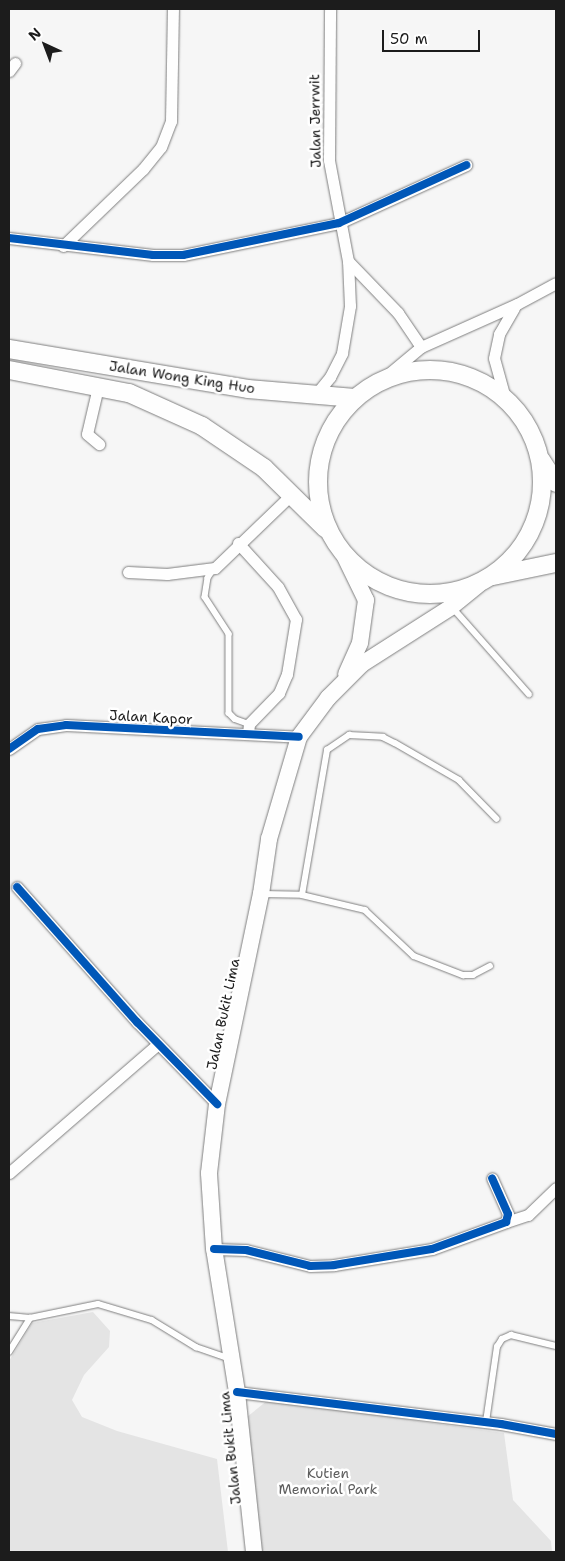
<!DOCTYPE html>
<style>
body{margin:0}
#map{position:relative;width:565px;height:1561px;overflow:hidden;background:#f6f6f6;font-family:"Shantell Sans",sans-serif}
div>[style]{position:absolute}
.green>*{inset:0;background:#e4e4e4}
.roads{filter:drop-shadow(0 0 1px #7e7e7e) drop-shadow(0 0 1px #7e7e7e)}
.lane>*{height:5.5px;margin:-2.75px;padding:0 2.75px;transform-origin:2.75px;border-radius:2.75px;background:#fefefe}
.street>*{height:11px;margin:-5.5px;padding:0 5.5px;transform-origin:5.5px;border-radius:5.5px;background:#fefefe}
.secondary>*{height:16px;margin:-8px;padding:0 8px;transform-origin:8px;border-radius:8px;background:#fefefe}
.primary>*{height:18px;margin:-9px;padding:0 9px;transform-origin:9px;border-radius:9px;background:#fefefe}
.primary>.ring{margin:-9px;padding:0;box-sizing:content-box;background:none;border:18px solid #fefefe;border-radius:50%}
.cycleway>*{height:8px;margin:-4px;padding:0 4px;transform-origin:4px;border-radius:4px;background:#0057b8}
span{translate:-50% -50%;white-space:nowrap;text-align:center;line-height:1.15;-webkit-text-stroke:5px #fff;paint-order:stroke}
.street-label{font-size:14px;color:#1c1c1c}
.park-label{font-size:14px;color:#5d5d5d}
.frame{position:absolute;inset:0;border:10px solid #1c1c1c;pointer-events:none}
.north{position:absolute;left:20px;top:20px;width:50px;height:50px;-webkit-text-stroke:4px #fff;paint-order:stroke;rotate:317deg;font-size:14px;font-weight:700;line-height:20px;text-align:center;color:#1c1c1c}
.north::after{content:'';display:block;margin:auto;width:18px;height:22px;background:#1c1c1c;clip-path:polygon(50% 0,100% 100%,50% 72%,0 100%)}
.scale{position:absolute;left:382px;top:30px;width:98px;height:22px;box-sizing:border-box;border:2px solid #1c1c1c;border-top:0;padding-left:6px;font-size:15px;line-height:18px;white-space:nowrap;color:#1c1c1c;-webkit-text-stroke:4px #fff;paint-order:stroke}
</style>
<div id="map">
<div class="green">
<i style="clip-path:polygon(93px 1312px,110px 1331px,109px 1347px,84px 1375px,72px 1400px,82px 1417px,117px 1431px,217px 1459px,228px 1552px,9px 1552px,9px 1361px,32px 1323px)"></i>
<i style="clip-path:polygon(268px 1400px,504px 1433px,513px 1500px,551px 1541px,552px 1552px,261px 1552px,247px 1417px)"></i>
</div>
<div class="roads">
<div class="lane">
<i style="left:215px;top:568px;width:12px;rotate:125deg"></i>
<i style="left:208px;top:578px;width:19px;rotate:99deg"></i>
<i style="left:205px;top:597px;width:44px;rotate:57deg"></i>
<i style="left:229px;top:634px;width:79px;rotate:90deg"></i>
<i style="left:229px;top:713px;width:8px;rotate:45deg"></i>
<i style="left:235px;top:719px;width:15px;rotate:20deg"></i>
<i style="left:453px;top:608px;width:115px;rotate:48.5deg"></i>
<i style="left:263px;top:894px;width:39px;rotate:1deg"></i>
<i style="left:302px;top:895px;width:65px;rotate:13.4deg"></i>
<i style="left:365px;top:910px;width:67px;rotate:43.2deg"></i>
<i style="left:414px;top:956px;width:53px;rotate:21.2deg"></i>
<i style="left:463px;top:975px;width:10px"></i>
<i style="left:473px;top:975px;width:19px;rotate:-28deg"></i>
<i style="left:302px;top:895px;width:147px;rotate:-80.2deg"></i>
<i style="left:327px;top:750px;width:27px;rotate:-34deg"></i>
<i style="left:349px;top:735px;width:34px;rotate:3deg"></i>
<i style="left:383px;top:737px;width:13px;rotate:27deg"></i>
<i style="left:395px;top:743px;width:74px;rotate:30deg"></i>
<i style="left:459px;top:780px;width:54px;rotate:45.7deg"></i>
<i style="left:9px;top:1316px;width:21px;rotate:5deg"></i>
<i style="left:30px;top:1318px;width:69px;rotate:-11.6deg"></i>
<i style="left:98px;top:1304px;width:56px;rotate:16.5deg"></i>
<i style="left:152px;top:1320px;width:52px;rotate:31.5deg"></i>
<i style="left:196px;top:1347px;width:36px;rotate:19deg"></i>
<i style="left:9px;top:1352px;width:40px;rotate:-58deg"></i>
<i style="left:486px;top:1422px;width:76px;rotate:-81.7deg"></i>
<i style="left:497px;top:1347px;width:9px;rotate:-58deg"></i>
<i style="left:502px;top:1339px;width:10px;rotate:-24deg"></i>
<i style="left:511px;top:1335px;width:46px;rotate:13.7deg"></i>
</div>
<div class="street">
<i style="left:9px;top:71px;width:10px;rotate:-53deg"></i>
<i style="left:9px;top:238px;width:145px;rotate:6.7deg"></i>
<i style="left:153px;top:255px;width:30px"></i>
<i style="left:183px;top:255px;width:159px;rotate:-11.6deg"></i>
<i style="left:339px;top:223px;width:140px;rotate:-24.5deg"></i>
<i style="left:63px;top:246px;width:111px;rotate:-43.9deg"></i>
<i style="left:143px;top:169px;width:28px;rotate:-51deg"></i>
<i style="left:161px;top:147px;width:28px;rotate:-69deg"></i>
<i style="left:171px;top:121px;width:112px;rotate:-89deg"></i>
<i style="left:348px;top:261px;width:72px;rotate:46.1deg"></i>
<i style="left:398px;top:313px;width:41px;rotate:55.9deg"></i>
<i style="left:379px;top:382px;width:55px;rotate:-39.8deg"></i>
<i style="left:421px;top:347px;width:105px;rotate:-24.1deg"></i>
<i style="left:517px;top:304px;width:44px;rotate:-28.3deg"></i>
<i style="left:98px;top:387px;width:48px;rotate:103.2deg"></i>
<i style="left:87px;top:434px;width:16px;rotate:40deg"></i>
<i style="left:317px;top:393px;width:21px;rotate:-51deg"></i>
<i style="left:330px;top:377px;width:27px;rotate:-63deg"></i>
<i style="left:342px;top:353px;width:48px;rotate:-80.3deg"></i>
<i style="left:350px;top:306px;width:45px;rotate:-92.5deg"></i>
<i style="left:348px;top:261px;width:103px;rotate:-100.7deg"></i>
<i style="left:329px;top:160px;width:151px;rotate:-89.6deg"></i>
<i style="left:505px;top:398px;width:41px;rotate:-105.4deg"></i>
<i style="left:494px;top:358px;width:25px;rotate:-78deg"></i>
<i style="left:499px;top:334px;width:30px;rotate:-60deg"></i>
<i style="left:238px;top:543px;width:59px;rotate:47.7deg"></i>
<i style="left:278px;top:587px;width:37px;rotate:61deg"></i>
<i style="left:296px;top:619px;width:56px;rotate:99.3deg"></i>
<i style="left:287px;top:674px;width:21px;rotate:113deg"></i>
<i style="left:279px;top:693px;width:43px;rotate:134.1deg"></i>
<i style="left:249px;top:724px;width:10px;rotate:96deg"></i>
<i style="left:128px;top:572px;width:39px;rotate:3deg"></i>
<i style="left:167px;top:574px;width:48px;rotate:-7.1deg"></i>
<i style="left:215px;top:568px;width:108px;rotate:-43.9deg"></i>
<i style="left:9px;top:749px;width:35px;rotate:-35deg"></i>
<i style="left:38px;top:729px;width:28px;rotate:-8deg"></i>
<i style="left:66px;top:725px;width:233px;rotate:2.9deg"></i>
<i style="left:17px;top:887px;width:181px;rotate:48.4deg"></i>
<i style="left:137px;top:1022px;width:115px;rotate:45.7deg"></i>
<i style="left:9px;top:1173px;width:197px;rotate:-40.9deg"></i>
<i style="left:506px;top:1222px;width:23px;rotate:-18deg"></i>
<i style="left:528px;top:1215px;width:39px;rotate:-44deg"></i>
<i style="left:214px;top:1249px;width:32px;rotate:2deg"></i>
<i style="left:246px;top:1250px;width:66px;rotate:14deg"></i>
<i style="left:310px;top:1266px;width:24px;rotate:-2deg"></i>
<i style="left:334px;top:1265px;width:99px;rotate:-9.3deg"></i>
<i style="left:432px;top:1249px;width:79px;rotate:-20deg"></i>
<i style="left:506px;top:1222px;width:8px;rotate:-76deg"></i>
<i style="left:508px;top:1214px;width:39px;rotate:-114deg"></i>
<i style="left:237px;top:1392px;width:266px;rotate:6.9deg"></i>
<i style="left:501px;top:1424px;width:56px;rotate:10.3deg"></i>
</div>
<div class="secondary">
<i style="left:345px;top:557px;width:48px;rotate:64deg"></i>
<i style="left:366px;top:600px;width:43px;rotate:97.9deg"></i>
<i style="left:360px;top:643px;width:34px;rotate:114deg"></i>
<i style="left:254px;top:1552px;width:161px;rotate:-96.1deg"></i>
<i style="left:237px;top:1392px;width:145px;rotate:-99.1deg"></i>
<i style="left:214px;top:1249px;width:76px;rotate:-93.8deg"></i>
<i style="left:209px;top:1173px;width:69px;rotate:-83.4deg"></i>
<i style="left:217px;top:1104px;width:215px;rotate:-78.2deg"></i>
<i style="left:261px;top:894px;width:56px;rotate:-81.7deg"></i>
<i style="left:269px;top:839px;width:106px;rotate:-73.6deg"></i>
<i style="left:299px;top:737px;width:49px;rotate:-53.4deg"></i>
<i style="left:328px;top:698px;width:48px;rotate:-45deg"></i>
<i style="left:362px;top:664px;width:106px;rotate:-32.6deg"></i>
<i style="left:451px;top:607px;width:36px;rotate:-39deg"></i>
</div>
<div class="primary">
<i style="left:9px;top:349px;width:242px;rotate:9.5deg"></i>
<i style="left:248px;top:389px;width:107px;rotate:4.8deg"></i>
<i class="ring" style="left:318px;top:370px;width:206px;height:206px"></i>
<i style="left:9px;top:370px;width:122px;rotate:10.9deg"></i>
<i style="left:129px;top:393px;width:80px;rotate:24.3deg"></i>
<i style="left:202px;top:426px;width:75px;rotate:34.1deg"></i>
<i style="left:264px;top:468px;width:86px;rotate:44.5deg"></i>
<i style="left:541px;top:460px;width:27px;rotate:57deg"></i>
<i style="left:493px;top:576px;width:64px;rotate:-11.7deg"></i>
</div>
</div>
<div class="cycleway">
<i style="left:9px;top:238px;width:145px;rotate:6.7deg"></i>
<i style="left:153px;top:255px;width:30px"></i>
<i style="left:183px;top:255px;width:159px;rotate:-11.6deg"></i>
<i style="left:339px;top:223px;width:140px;rotate:-24.5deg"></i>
<i style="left:9px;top:749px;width:35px;rotate:-35deg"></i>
<i style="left:38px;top:729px;width:28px;rotate:-8deg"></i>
<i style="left:66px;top:725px;width:233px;rotate:2.9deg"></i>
<i style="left:17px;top:887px;width:181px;rotate:48.4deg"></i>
<i style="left:137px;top:1022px;width:115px;rotate:45.7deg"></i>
<i style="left:214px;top:1249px;width:32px;rotate:2deg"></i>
<i style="left:246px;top:1250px;width:66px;rotate:14deg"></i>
<i style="left:310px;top:1266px;width:24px;rotate:-2deg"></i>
<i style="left:334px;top:1265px;width:99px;rotate:-9.3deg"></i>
<i style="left:432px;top:1249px;width:79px;rotate:-20deg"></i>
<i style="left:506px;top:1222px;width:8px;rotate:-76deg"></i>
<i style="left:508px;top:1214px;width:39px;rotate:-114deg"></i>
<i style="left:237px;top:1392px;width:266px;rotate:6.9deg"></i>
<i style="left:501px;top:1424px;width:56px;rotate:10.3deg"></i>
</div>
<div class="street-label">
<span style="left:315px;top:121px;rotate:-91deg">Jalan Jerrwit</span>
<span style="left:182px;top:377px;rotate:9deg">Jalan Wong King Huo</span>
<span style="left:151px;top:717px;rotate:3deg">Jalan Kapor</span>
<span style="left:223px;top:1014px;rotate:-78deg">Jalan Bukit Lima</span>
<span style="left:230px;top:1448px;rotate:-96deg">Jalan Bukit Lima</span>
</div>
<div class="park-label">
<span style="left:328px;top:1481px">Kutien<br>Memorial Park</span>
</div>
<div class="frame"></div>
<div class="north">N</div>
<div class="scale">50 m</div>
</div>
